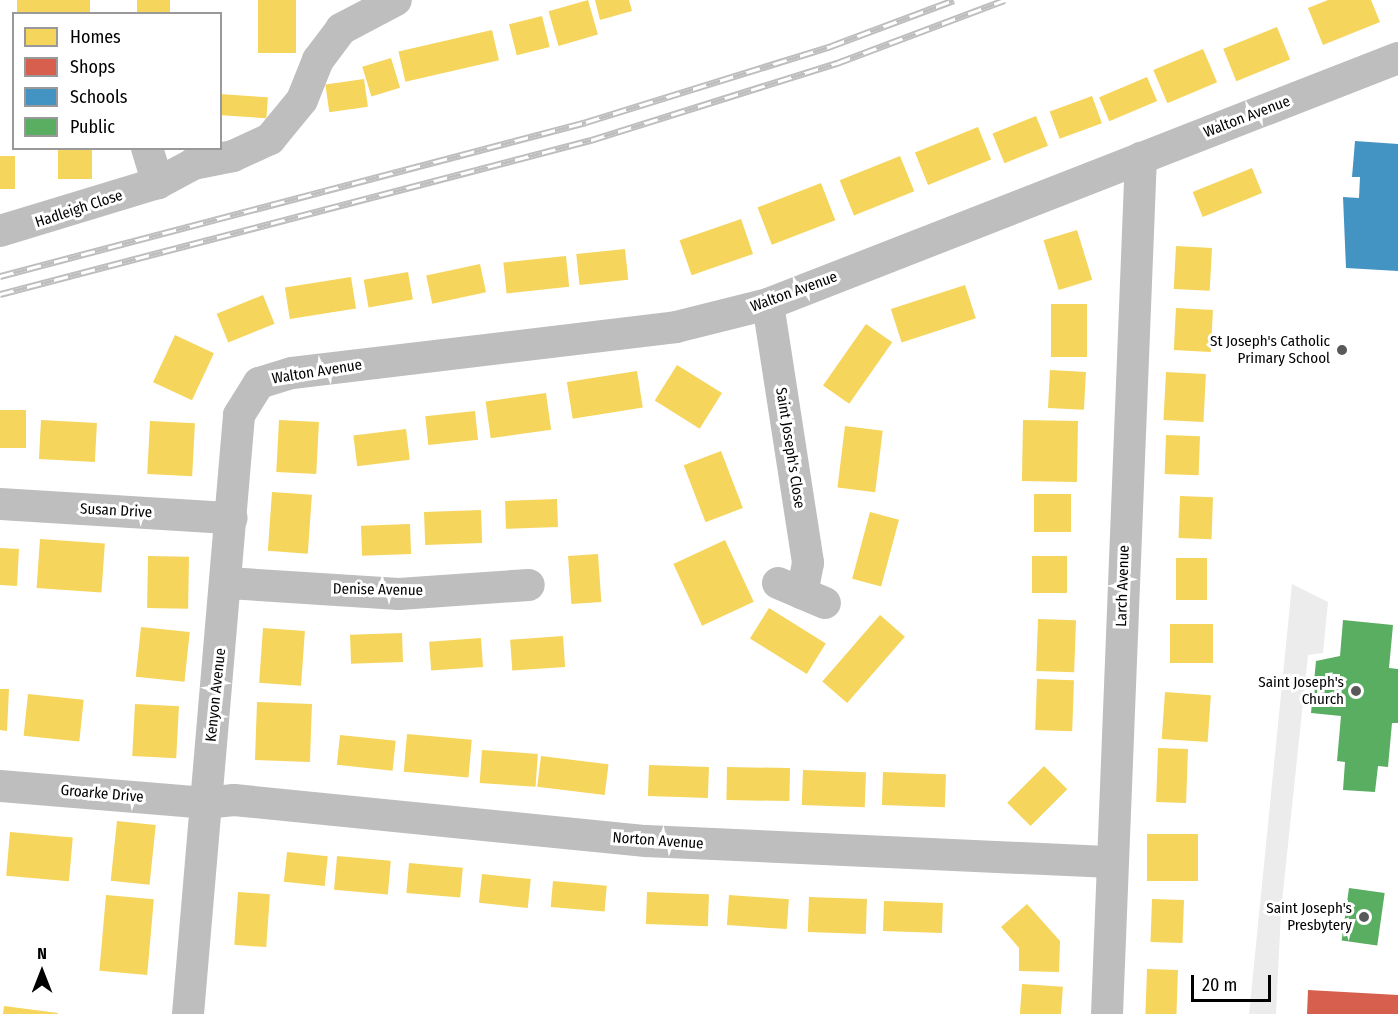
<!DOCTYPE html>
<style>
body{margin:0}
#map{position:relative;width:1398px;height:1014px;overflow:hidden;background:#fff;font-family:"Fira Sans Condensed",sans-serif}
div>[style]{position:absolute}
.green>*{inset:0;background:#ececec}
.homes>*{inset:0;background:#f6d55c;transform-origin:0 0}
.shops>*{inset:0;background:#d6604d}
.schools>*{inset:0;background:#4393c3}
.public>*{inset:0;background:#5aae61;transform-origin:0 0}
.minor>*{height:32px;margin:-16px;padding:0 16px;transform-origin:16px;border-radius:16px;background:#bebebe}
.rail>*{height:7px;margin-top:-3.5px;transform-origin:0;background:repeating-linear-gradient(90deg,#fff 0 14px,#bebebe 0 28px);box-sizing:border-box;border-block:2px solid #bebebe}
.dots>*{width:16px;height:16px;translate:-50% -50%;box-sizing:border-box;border:3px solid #fff;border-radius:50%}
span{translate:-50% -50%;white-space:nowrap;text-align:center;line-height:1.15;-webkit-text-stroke:6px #fff;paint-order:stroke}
.street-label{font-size:15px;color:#000}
.poi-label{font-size:15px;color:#000}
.right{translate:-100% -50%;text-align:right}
.legend{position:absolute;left:12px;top:12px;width:210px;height:138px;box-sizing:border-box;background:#fff;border:2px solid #999;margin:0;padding:8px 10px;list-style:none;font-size:18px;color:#000}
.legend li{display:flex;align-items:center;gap:12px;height:30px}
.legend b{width:30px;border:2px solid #999}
.north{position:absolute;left:12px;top:942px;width:60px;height:60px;-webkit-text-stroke:4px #fff;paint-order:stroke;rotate:0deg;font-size:16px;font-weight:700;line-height:24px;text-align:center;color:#000}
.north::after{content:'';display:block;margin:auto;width:21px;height:27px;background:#000;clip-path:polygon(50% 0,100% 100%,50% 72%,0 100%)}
.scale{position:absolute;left:1191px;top:975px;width:80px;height:27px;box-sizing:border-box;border:3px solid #000;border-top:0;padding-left:8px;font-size:18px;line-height:21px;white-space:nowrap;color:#000;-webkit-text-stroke:4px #fff;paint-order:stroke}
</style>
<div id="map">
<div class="green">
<i style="clip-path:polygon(1292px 584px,1328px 602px,1323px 653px,1308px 655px,1281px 911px,1276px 1014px,1249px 1014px)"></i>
</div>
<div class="homes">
<i style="left:17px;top:0;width:73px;height:14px"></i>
<i style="left:137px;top:0;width:33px;height:14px"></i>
<i style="left:258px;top:0;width:38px;height:53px"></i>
<i style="left:588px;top:0;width:36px;height:41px;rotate:74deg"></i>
<i style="clip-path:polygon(595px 0,629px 0,632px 11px,600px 20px)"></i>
<i style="clip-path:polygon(1328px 0,1371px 0,1380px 22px,1323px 45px,1308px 8px)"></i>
<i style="left:542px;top:16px;width:32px;height:34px;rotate:76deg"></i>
<i style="left:1277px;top:27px;width:35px;height:58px;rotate:68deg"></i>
<i style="left:492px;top:30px;width:31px;height:96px;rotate:77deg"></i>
<i style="left:1203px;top:49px;width:36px;height:54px;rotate:67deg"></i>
<i style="left:391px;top:58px;width:31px;height:30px;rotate:73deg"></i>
<i style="left:1147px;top:77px;width:26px;height:52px;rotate:67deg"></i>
<i style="left:364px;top:79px;width:28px;height:39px;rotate:82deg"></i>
<i style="left:220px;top:94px;width:48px;height:21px;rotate:4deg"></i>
<i style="left:1092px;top:96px;width:29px;height:45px;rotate:70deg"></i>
<i style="left:1036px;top:116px;width:32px;height:47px;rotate:68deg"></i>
<i style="left:978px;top:127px;width:35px;height:68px;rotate:68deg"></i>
<i style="left:58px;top:148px;width:34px;height:31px"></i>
<i style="left:0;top:156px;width:15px;height:33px"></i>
<i style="left:900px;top:156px;width:38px;height:65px;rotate:68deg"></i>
<i style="left:1252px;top:168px;width:27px;height:64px;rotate:68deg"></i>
<i style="left:821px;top:183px;width:40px;height:68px;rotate:69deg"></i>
<i style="left:741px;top:219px;width:37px;height:65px;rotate:71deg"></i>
<i style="left:1077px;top:230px;width:52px;height:35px;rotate:73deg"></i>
<i style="left:1176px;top:246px;width:36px;height:43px;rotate:3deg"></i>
<i style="left:625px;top:249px;width:31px;height:49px;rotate:84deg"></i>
<i style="left:566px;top:256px;width:31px;height:63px;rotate:84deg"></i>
<i style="left:480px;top:264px;width:29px;height:55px;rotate:78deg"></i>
<i style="left:408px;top:272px;width:28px;height:45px;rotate:80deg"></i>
<i style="left:351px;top:277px;width:32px;height:67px;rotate:81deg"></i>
<i style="left:965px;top:285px;width:35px;height:78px;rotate:72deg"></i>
<i style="left:263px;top:295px;width:31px;height:50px;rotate:68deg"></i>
<i style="left:1051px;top:304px;width:36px;height:53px"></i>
<i style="left:1176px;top:308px;width:37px;height:42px;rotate:3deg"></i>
<i style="left:866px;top:324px;width:32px;height:75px;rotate:35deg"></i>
<i style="left:175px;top:335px;width:43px;height:52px;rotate:25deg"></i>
<i style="left:677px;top:365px;width:53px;height:42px;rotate:32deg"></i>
<i style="left:1050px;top:370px;width:36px;height:38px;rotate:3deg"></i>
<i style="left:637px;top:371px;width:37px;height:71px;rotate:81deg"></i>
<i style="left:1166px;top:372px;width:40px;height:48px;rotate:3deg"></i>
<i style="left:546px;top:393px;width:37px;height:61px;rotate:82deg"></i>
<i style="left:0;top:410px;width:26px;height:38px"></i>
<i style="left:475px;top:411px;width:29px;height:50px;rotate:84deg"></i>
<i style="left:41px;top:420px;width:56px;height:39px;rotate:3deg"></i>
<i style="left:279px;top:420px;width:40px;height:52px;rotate:3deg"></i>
<i style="left:1023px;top:420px;width:55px;height:61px;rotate:1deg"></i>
<i style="left:150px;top:421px;width:45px;height:53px;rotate:3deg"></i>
<i style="left:845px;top:426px;width:38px;height:62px;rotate:7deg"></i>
<i style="left:406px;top:429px;width:31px;height:53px;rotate:83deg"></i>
<i style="left:1166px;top:435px;width:34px;height:39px;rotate:2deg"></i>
<i style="left:721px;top:451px;width:61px;height:40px;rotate:69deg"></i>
<i style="left:272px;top:492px;width:40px;height:59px;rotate:4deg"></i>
<i style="left:1034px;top:494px;width:37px;height:38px"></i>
<i style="left:1180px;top:496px;width:33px;height:42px;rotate:2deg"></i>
<i style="left:557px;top:499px;width:28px;height:52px;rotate:88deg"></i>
<i style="left:481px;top:510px;width:33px;height:57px;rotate:88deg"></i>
<i style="left:870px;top:512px;width:30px;height:69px;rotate:15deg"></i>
<i style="left:410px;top:524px;width:30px;height:49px;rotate:88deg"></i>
<i style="left:40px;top:539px;width:65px;height:49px;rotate:4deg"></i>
<i style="left:725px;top:540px;width:68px;height:57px;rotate:65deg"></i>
<i style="left:0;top:548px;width:19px;height:37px;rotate:3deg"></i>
<i style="left:598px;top:554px;width:48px;height:30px;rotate:86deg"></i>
<i style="left:148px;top:556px;width:41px;height:52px;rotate:1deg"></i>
<i style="left:1032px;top:556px;width:35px;height:37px"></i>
<i style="left:1176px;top:558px;width:31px;height:42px"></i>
<i style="left:769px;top:608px;width:67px;height:36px;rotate:32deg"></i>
<i style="left:880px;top:615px;width:33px;height:88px;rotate:41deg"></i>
<i style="left:1038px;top:619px;width:38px;height:52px;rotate:2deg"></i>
<i style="left:1170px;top:624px;width:43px;height:39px"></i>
<i style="left:141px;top:627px;width:49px;height:50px;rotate:6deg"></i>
<i style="left:263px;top:628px;width:42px;height:55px;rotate:4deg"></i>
<i style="left:402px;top:633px;width:29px;height:52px;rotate:88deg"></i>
<i style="left:563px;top:636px;width:31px;height:53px;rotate:86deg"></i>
<i style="left:481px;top:638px;width:29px;height:52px;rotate:86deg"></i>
<i style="left:1037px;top:679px;width:37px;height:51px;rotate:2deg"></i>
<i style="clip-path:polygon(0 689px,9px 689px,7px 731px,0 730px)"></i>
<i style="left:1165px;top:692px;width:46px;height:47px;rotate:4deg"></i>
<i style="left:28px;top:694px;width:56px;height:42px;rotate:6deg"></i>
<i style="left:257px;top:702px;width:55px;height:58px;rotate:2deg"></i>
<i style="left:135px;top:704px;width:44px;height:52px;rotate:3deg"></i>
<i style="left:407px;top:734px;width:65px;height:38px;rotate:5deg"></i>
<i style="left:340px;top:735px;width:56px;height:30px;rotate:6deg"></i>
<i style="left:1158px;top:748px;width:30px;height:54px;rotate:2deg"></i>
<i style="left:482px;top:750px;width:56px;height:33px;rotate:4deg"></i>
<i style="left:541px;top:756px;width:68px;height:31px;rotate:7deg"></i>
<i style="left:649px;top:765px;width:60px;height:31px;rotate:2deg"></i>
<i style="left:1044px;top:766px;width:33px;height:52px;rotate:45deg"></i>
<i style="left:727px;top:767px;width:63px;height:33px;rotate:1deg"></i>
<i style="left:803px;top:770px;width:63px;height:35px;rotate:2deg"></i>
<i style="left:883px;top:772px;width:63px;height:33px;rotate:2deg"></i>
<i style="left:117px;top:821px;width:39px;height:60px;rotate:6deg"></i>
<i style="left:10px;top:832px;width:63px;height:44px;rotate:5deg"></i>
<i style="left:1147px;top:834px;width:51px;height:47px"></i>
<i style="left:287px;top:852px;width:41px;height:30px;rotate:6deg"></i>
<i style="left:337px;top:856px;width:54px;height:34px;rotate:5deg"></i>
<i style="left:409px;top:863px;width:54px;height:30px;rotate:5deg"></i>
<i style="left:482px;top:874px;width:49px;height:29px;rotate:6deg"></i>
<i style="left:553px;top:881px;width:54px;height:26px;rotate:5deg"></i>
<i style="left:238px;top:892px;width:32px;height:53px;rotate:4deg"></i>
<i style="left:647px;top:892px;width:62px;height:32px;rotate:2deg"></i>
<i style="left:106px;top:895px;width:48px;height:76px;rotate:5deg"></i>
<i style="left:729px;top:895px;width:60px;height:30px;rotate:4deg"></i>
<i style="left:809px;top:897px;width:58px;height:35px;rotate:2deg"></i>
<i style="left:1152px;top:899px;width:32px;height:43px;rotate:2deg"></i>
<i style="left:884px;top:901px;width:59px;height:30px;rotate:2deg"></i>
<i style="clip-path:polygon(1027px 904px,1060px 941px,1059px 972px,1019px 971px,1019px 948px,1001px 927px)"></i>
<i style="left:1147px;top:969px;width:31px;height:45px;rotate:2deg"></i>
<i style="left:1022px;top:984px;width:41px;height:30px;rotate:4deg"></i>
<i style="clip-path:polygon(4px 1006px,58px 1013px,58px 1014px,3px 1014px)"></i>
</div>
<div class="shops">
<i style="clip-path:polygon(1308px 990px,1398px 995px,1398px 1014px,1307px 1014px)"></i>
</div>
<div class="schools">
<i style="clip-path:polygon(1355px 141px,1398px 144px,1398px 271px,1346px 268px,1343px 197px,1359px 198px,1360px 177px,1352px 177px)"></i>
</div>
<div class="public">
<i style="clip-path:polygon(1343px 620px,1393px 625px,1389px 668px,1398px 669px,1398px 723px,1392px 723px,1388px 767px,1378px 766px,1375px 792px,1343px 790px,1345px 762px,1337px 761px,1341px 716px,1311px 713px,1316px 661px,1340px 656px)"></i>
<i style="left:1349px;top:888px;width:36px;height:53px;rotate:8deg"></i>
</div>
<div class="minor">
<i style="left:147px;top:148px;width:37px;rotate:73deg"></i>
<i style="left:0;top:231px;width:165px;rotate:-16.9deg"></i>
<i style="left:158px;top:183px;width:40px;rotate:-28deg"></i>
<i style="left:193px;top:164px;width:41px;rotate:-11.3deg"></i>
<i style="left:233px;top:156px;width:41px;rotate:-24.7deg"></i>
<i style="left:270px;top:139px;width:50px;rotate:-50.6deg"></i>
<i style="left:302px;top:100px;width:43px;rotate:-68.2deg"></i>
<i style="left:318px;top:60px;width:39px;rotate:-53deg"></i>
<i style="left:341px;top:29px;width:62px;rotate:-27.8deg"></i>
<i style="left:768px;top:304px;width:262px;rotate:81.2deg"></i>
<i style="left:808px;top:563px;width:31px;rotate:101deg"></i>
<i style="left:0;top:504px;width:232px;rotate:3.5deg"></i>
<i style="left:228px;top:583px;width:171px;rotate:3.7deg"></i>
<i style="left:399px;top:594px;width:130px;rotate:-4deg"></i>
<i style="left:778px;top:583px;width:51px;rotate:23.1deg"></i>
<i style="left:0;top:786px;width:206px;rotate:4.7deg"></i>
<i style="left:205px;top:803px;width:29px;rotate:-6deg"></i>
<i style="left:234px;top:800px;width:414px;rotate:5.7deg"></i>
<i style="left:646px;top:841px;width:466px;rotate:2.6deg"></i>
<i style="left:188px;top:1014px;width:601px;rotate:-85.13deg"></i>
<i style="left:239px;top:415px;width:38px;rotate:-58deg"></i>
<i style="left:259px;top:383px;width:34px;rotate:-17deg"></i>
<i style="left:292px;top:373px;width:387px;rotate:-6.8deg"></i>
<i style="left:676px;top:327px;width:95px;rotate:-14deg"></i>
<i style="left:768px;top:304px;width:676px;rotate:-21.33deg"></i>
<i style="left:1107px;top:1014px;width:857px;rotate:-87.73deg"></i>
</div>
<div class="rail">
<i style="left:0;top:276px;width:606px;rotate:-14.72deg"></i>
<i style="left:586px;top:122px;width:257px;rotate:-17.2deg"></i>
<i style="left:831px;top:46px;width:131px;rotate:-20.5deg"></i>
<i style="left:0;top:294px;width:611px;rotate:-14.61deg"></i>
<i style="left:591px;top:140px;width:258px;rotate:-17.4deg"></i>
<i style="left:837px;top:63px;width:179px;rotate:-20.6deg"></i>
</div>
<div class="dots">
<i style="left:1342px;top:350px;background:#595959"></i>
<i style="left:1356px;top:691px;background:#595959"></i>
<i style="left:1364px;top:917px;background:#595959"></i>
</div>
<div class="street-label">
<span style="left:1247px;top:117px;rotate:-21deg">Walton Avenue</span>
<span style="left:79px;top:209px;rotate:-18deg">Hadleigh Close</span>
<span style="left:794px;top:292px;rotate:-20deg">Walton Avenue</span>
<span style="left:317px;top:372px;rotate:-9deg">Walton Avenue</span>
<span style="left:790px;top:448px;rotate:81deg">Saint Joseph's Close</span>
<span style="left:116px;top:511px;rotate:3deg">Susan Drive</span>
<span style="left:1123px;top:586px;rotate:-88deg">Larch Avenue</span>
<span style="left:378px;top:590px;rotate:1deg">Denise Avenue</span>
<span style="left:216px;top:695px;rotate:-84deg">Kenyon Avenue</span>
<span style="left:102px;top:794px;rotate:5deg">Groarke Drive</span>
<span style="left:658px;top:841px;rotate:4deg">Norton Avenue</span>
</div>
<div class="poi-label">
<span class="right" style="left:1330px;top:350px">St Joseph's Catholic<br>Primary School</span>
<span class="right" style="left:1344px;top:691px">Saint Joseph's<br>Church</span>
<span class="right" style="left:1352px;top:917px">Saint Joseph's<br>Presbytery</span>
</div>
<ul class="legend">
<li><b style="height:16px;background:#f6d55c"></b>Homes</li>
<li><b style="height:16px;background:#d6604d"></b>Shops</li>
<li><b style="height:16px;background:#4393c3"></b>Schools</li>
<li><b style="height:16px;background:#5aae61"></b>Public</li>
</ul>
<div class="north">N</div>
<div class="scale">20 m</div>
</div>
